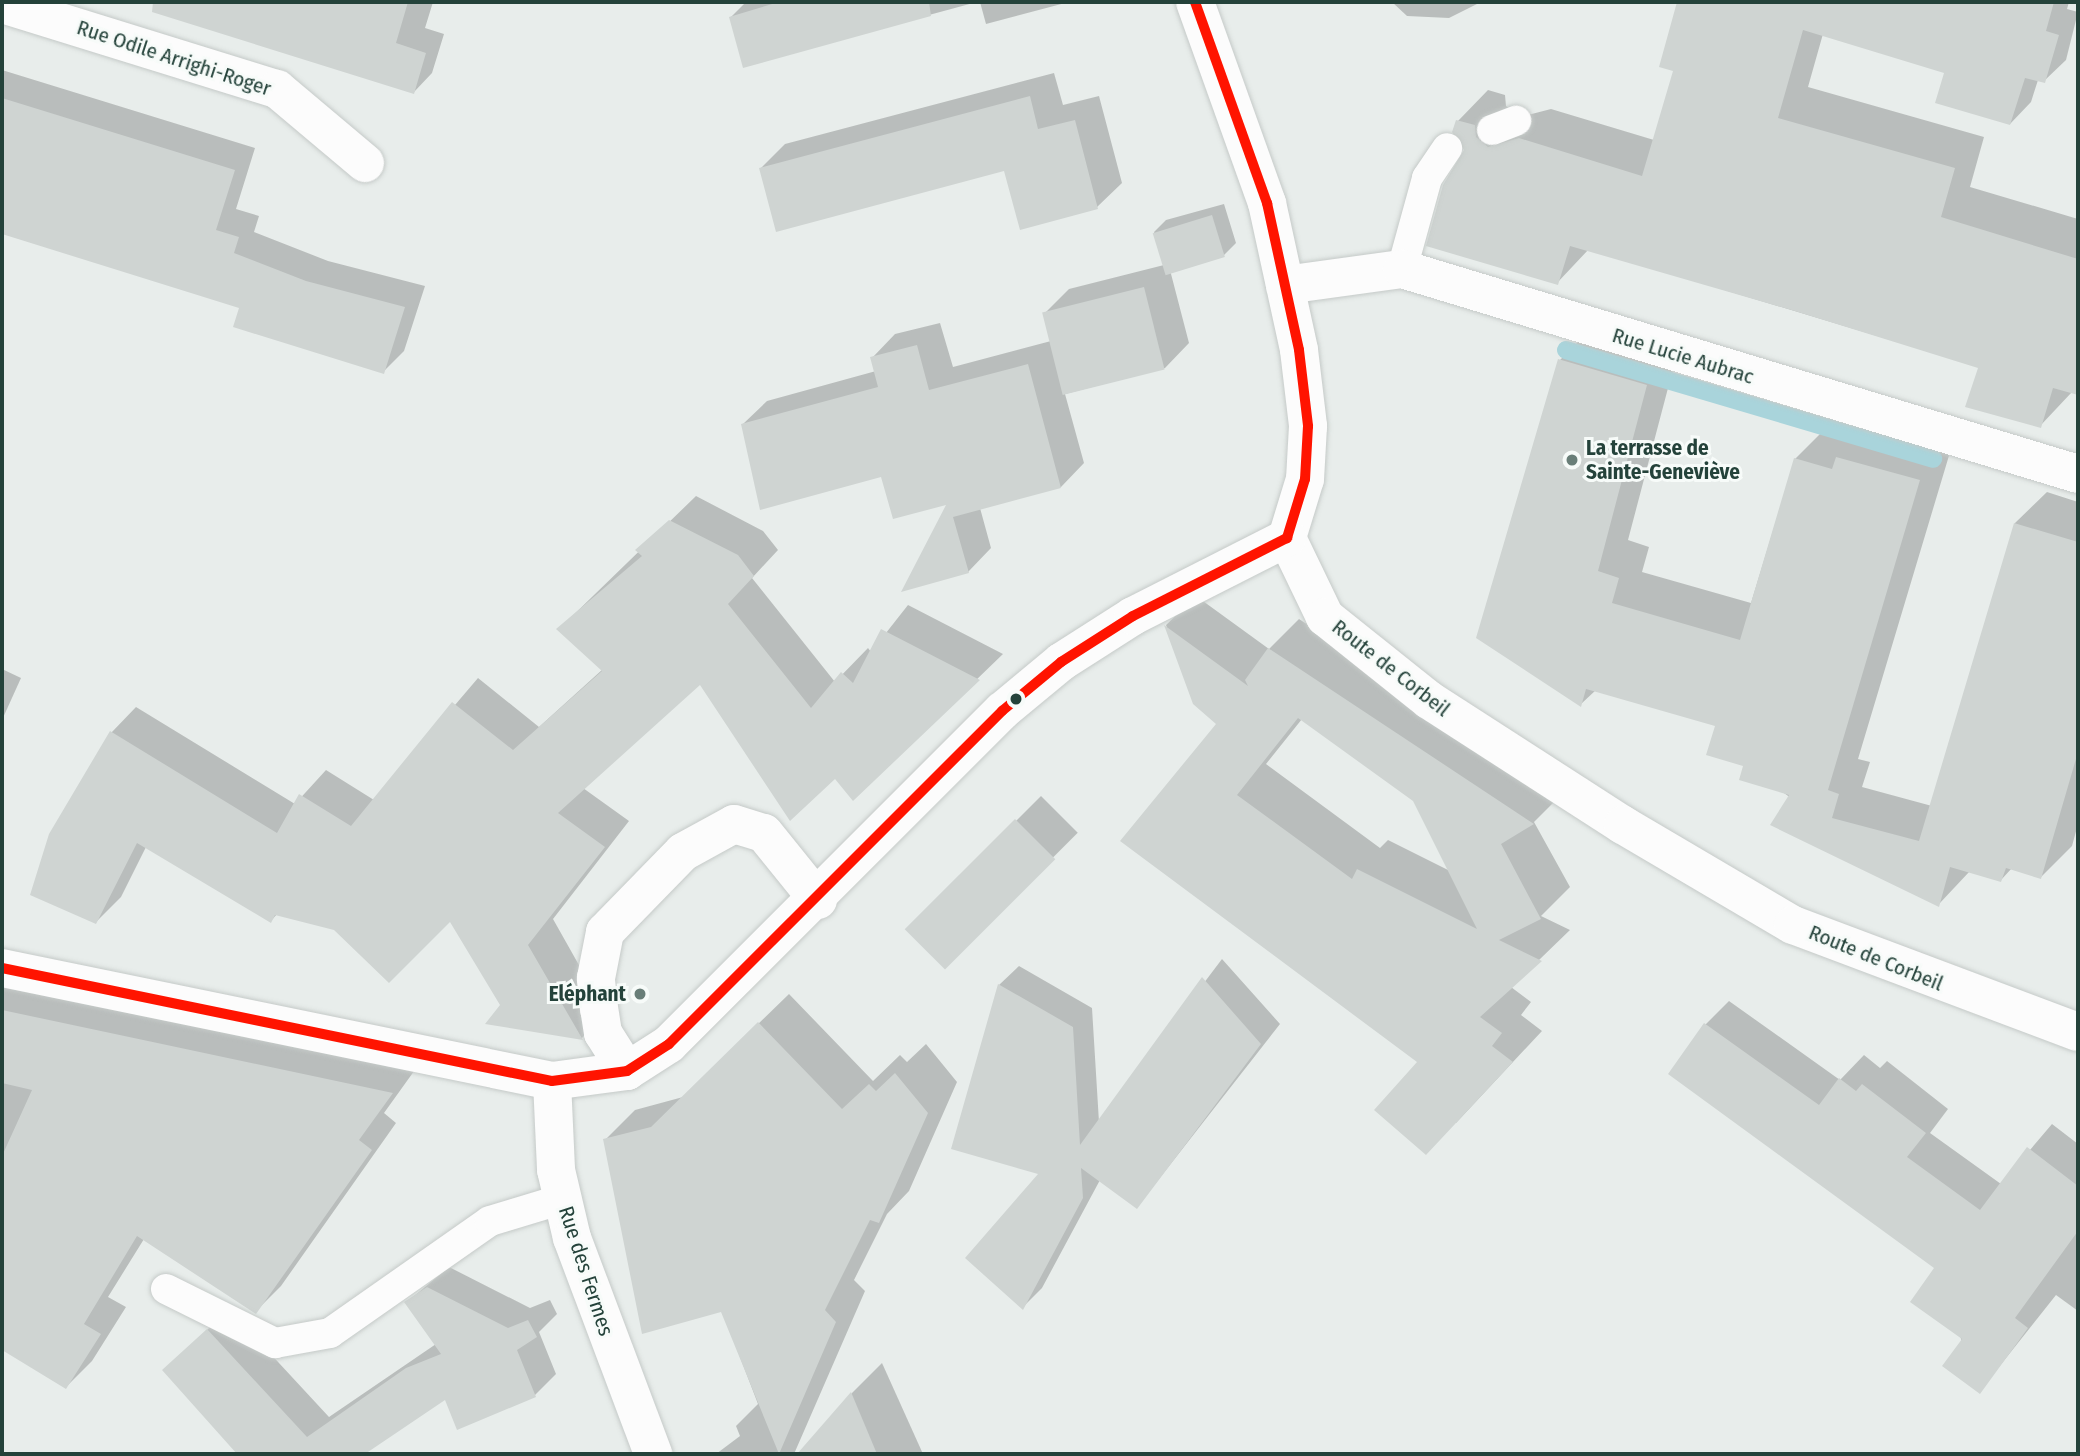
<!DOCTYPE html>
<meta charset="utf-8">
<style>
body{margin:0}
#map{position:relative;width:2080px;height:1456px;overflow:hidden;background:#e8edeb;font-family:"Fira Sans Condensed",sans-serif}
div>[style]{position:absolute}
.shadow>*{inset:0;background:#0003;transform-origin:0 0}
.stream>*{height:18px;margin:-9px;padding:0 9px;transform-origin:9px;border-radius:9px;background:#a9d4db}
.building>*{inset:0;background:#cfd4d2;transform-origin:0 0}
.roads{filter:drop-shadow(0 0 2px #c5cac8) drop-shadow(0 0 2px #c5cac8)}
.lane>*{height:30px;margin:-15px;padding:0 15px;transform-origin:15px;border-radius:15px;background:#fcfcfc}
.street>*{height:38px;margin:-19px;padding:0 19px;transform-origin:19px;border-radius:19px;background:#fcfcfc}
.bus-1>*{height:10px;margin:-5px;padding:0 5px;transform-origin:5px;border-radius:5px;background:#ff1400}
.dots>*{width:19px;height:19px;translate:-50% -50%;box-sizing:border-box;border:4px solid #f7fbf9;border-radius:50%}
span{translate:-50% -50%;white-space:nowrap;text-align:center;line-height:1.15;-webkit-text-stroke:6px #f7fbf9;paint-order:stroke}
.street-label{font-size:21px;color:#24423a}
.poi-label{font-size:21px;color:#24423a;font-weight:700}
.left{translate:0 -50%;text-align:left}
.right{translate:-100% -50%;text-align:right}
.frame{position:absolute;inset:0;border:4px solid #24423a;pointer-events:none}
</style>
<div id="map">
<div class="shadow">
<i style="clip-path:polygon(157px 2px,433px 2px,425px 28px,444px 34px,432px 73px,414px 92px,154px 11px)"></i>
<i style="clip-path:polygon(746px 2px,977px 2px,744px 65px,731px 17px)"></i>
<i style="clip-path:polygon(980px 2px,1069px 2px,986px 24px)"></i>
<i style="clip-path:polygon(1392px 2px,1481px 2px,1449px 18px,1407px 16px)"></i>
<i style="clip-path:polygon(1714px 2px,1832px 2px,1808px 87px,1984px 137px,1970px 187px,2078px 219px,2078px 393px,2072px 392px,2040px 426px,1980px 367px,1589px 249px,1557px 283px,1466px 150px,1458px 121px,1488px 90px,1505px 95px,1506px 106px,1520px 117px,1551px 109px,1654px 140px)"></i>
<i style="clip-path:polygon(1987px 2px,2069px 2px,2067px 9px,2078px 12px,2066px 60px,2044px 81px,2038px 80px,2031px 102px,2010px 124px,1983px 18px)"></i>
<i style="clip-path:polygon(2px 70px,255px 148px,236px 209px,259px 216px,254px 232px,328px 261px,425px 286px,404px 351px,383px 372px,242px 307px,2px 232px)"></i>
<i style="clip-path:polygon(1054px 73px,1063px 105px,1099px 96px,1122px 183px,1097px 207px,1006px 169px,761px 168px,785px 144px)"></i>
<i style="clip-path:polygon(1224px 204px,1236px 243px,1224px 255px,1170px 270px,1189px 343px,1165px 368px,1065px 394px,1084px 463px,1061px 487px,980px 508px,991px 548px,968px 572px,904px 589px,949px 502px,743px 424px,767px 401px,876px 371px,872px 358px,895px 334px,940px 323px,953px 367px,1051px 341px,1044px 314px,1069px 289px,1164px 265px,1154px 232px,1166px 220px)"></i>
<i style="clip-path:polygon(1591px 329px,1677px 354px,1628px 540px,1649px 547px,1642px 572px,1751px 603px,1795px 459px,1827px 427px,1859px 437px,1869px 426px,1951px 449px,1858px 759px,1870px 762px,1862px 787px,1932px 806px,2015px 523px,2047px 492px,2078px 502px,2078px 824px,2072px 846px,2041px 877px,2012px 868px,2001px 880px,1970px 871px,1939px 904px,1745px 765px,1717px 725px,1596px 690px,1581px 704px,1560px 360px)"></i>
<i style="clip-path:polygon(696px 496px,763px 531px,778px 550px,752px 578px,835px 682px,868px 648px,871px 652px,908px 605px,1003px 654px,853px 799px,835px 777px,700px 682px,583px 788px,629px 821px,553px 919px,606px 1013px,582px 1038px,488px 1023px,502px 1005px,450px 919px,335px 929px,277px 914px,271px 921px,146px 847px,121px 897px,96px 922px,111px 733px,136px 707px,295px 804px,326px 770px,374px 800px,478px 678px,539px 727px,603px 669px,559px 629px)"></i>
<i style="clip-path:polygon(evenodd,1196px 596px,1269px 649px,1299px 619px,1563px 793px,1534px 822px,1570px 887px,1541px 916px,1570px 930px,1511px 987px,1531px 1002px,1521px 1015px,1542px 1031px,1456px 1123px,1420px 1061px,1122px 840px,1219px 724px,1194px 703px,1166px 625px,1196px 596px,1302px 719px,1415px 799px,1450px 871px,1388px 840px,1380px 848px,1266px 764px,1302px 719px)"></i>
<i style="clip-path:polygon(2px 669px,21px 678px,2px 720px)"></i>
<i style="left:1041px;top:796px;width:52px;height:189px;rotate:45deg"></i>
<i style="clip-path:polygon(1222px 959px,1280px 1024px,1137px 1207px,1100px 1180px,1042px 1288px,1023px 1307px,1041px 1173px,999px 985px,1019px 966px,1092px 1008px,1099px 1122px)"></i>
<i style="clip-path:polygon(2px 979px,417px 1067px,384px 1113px,396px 1123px,281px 1286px,255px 1312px,144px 1239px,108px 1297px,126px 1307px,92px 1361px,66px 1387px,2px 1348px,2px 1202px,19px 1169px,2px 1161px)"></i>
<i style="clip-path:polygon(789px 994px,873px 1081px,900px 1055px,907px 1062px,926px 1044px,957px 1082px,909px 1191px,887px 1214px,854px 1280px,865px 1291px,794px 1454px,716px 1454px,740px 1436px,736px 1426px,758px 1404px,722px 1310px,605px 1140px,635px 1110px,683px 1097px)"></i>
<i style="clip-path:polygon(1729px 1001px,1840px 1080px,1864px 1055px,1880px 1068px,1887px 1061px,1948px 1109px,1930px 1133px,2001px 1184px,2052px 1124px,2078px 1144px,2078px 1311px,2056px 1295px,1979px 1392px,1937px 1268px,1705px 1025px)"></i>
<i style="clip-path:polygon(449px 1267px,530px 1308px,550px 1300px,557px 1314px,539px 1332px,556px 1374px,535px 1395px,445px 1397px,362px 1454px,240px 1454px,165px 1370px,229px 1309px,329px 1417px,436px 1344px,407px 1302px)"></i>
<i style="clip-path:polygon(882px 1363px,923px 1454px,799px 1454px,852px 1393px)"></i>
</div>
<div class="stream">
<i style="left:1566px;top:350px;width:383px;rotate:16.5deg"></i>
</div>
<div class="building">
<i style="clip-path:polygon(153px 2px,408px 2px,396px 43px,426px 53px,414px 94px,152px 12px)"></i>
<i style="clip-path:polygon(779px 2px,929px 2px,931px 16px,743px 68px,729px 17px)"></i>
<i style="clip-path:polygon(1677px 2px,2054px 2px,2046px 31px,2059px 35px,2045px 83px,2025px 78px,2010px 125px,1935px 103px,1944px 73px,1803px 30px,1778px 118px,1955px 168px,1941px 217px,2078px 259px,2078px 395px,2053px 388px,2041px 428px,1965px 407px,1978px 368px,1795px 311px,1570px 246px,1558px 285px,1426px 246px,1443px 185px,1464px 150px,1452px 132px,1456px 120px,1475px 125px,1476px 137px,1488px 147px,1519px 138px,1642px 176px,1673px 71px,1659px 67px)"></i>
<i style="clip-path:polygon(1030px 96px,1038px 129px,1075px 120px,1098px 209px,1020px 230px,1004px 171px,776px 232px,759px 168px)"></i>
<i style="clip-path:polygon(2px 98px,235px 170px,216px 230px,239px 237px,234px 253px,306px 281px,405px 307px,384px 374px,233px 327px,239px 308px,2px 234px)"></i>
<i style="left:1212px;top:215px;width:44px;height:62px;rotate:73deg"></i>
<i style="left:1144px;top:287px;width:85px;height:105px;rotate:76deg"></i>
<i style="clip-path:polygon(917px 345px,929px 390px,1028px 364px,1061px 488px,953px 517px,969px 573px,901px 592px,946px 505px,893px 519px,881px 477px,760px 510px,741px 424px,878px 387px,870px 357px)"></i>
<i style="clip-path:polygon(1558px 359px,1647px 385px,1598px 571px,1619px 578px,1612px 603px,1740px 640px,1794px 458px,1832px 469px,1836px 457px,1920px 480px,1828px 790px,1839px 794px,1832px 818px,1919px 841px,2014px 523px,2078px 542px,2078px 752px,2041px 879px,2006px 868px,2001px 882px,1950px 867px,1939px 907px,1770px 825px,1789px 795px,1739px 780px,1743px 766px,1706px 755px,1715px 726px,1586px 689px,1581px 707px,1476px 638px)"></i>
<i style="clip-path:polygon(669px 520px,738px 555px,754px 576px,728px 604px,811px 708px,841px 672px,853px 683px,881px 629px,980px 680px,853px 801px,835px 779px,790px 821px,700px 685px,558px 813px,605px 847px,528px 945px,583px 1040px,485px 1024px,500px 1005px,450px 922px,389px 983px,334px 930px,275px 915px,271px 923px,137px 843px,96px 924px,30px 895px,49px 834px,110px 731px,277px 833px,299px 794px,351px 826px,452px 702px,513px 750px,602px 671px,556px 629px,642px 556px,635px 550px)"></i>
<i style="clip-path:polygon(evenodd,1164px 625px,1248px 686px,1245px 680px,1268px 648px,1534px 824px,1501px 844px,1541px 919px,1499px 940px,1542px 961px,1480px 1017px,1502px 1033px,1492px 1046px,1513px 1062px,1426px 1155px,1374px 1110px,1417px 1062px,1120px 841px,1216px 724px,1193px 704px,1164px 625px,1298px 718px,1413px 801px,1477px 929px,1357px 869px,1352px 879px,1237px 795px,1298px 718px)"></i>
<i style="left:1015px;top:819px;width:57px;height:156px;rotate:45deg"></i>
<i style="clip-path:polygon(1202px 977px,1261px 1044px,1137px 1209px,1081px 1168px,1083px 1198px,1023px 1310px,965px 1258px,1038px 1174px,951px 1149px,998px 984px,1073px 1027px,1080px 1145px)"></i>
<i style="clip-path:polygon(2px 1010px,148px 1041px,393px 1093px,359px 1140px,372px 1150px,256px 1314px,137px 1236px,84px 1324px,101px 1334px,66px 1389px,2px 1350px,2px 1156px,32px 1090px,2px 1083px)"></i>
<i style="clip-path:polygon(758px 1022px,842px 1109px,869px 1084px,876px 1091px,895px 1073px,928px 1113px,879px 1223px,870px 1220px,825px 1310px,836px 1322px,779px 1454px,721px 1312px,642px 1334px,603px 1139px,651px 1127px)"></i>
<i style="clip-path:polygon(1704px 1023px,1819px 1105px,1839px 1078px,1856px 1091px,1862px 1084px,1926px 1133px,1907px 1157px,1980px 1210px,2027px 1147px,2078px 1186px,2078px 1231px,2015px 1318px,2028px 1328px,1980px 1394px,1942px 1366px,1962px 1339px,1910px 1302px,1934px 1268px,1668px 1074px)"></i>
<i style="clip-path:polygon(427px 1287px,508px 1328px,528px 1320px,537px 1337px,517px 1350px,536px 1397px,457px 1430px,445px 1400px,365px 1454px,237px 1454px,162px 1370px,207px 1329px,307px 1437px,406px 1368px,441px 1354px,404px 1302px)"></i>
<i style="clip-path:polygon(851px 1392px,877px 1454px,797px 1454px)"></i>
</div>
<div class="roads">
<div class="lane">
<i style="left:1492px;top:130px;width:26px;rotate:-21deg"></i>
<i style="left:1402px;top:269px;width:94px;rotate:-74.6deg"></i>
<i style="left:1427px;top:178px;width:36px;rotate:-56deg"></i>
<i style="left:166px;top:1289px;width:122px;rotate:26.4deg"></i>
<i style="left:275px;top:1343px;width:56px;rotate:-10.3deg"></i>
<i style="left:330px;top:1333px;width:195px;rotate:-35deg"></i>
<i style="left:490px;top:1221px;width:76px;rotate:-16.8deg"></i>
</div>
<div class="street">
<i style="left:1195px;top:2px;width:214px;rotate:70.3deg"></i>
<i style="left:1267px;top:203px;width:150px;rotate:77.7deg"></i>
<i style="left:1299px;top:350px;width:77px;rotate:83.2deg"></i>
<i style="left:1308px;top:426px;width:53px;rotate:93.2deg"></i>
<i style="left:1305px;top:479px;width:62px;rotate:107deg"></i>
<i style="left:2px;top:4px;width:288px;rotate:17.2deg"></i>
<i style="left:277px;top:89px;width:115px;rotate:40.1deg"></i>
<i style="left:1285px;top:285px;width:118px;rotate:-7.8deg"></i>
<i style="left:1402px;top:269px;width:706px;rotate:16.87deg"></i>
<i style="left:1287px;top:538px;width:88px;rotate:64.3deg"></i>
<i style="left:1325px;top:617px;width:133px;rotate:38.6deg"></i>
<i style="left:1429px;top:700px;width:231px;rotate:32.8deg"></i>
<i style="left:1623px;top:825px;width:197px;rotate:30.5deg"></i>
<i style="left:1793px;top:925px;width:304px;rotate:20.6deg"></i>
<i style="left:2px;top:968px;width:561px;rotate:11.61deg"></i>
<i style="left:552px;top:1081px;width:76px;rotate:-7.6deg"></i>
<i style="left:627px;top:1071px;width:50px;rotate:-32.7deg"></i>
<i style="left:669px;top:1044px;width:471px;rotate:-45deg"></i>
<i style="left:1002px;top:711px;width:77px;rotate:-39.7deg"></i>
<i style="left:1061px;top:662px;width:85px;rotate:-32.6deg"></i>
<i style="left:1133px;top:616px;width:173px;rotate:-26.9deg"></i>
<i style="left:627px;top:1071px;width:45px;rotate:-122.3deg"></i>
<i style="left:603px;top:1033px;width:24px;rotate:-99deg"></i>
<i style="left:599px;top:1009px;width:31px;rotate:-96deg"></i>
<i style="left:596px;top:978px;width:47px;rotate:-78.9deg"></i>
<i style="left:605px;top:932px;width:112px;rotate:-45.7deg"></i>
<i style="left:683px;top:852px;width:58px;rotate:-28.8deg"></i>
<i style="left:734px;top:824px;width:31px;rotate:17deg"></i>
<i style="left:764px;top:833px;width:86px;rotate:51.1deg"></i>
<i style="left:552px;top:1081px;width:89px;rotate:87.4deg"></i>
<i style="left:556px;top:1170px;width:70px;rotate:76.8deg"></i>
<i style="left:572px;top:1238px;width:231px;rotate:69.4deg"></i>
</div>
</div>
<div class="bus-1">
<i style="left:1195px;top:2px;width:214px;rotate:70.3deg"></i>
<i style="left:1267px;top:203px;width:150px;rotate:77.7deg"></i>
<i style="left:1299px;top:350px;width:77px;rotate:83.2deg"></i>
<i style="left:1308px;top:426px;width:53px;rotate:93.2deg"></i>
<i style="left:1305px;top:479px;width:62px;rotate:107deg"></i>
<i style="left:2px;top:968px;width:561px;rotate:11.61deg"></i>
<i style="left:552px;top:1081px;width:76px;rotate:-7.6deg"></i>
<i style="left:627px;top:1071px;width:50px;rotate:-32.7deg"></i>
<i style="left:669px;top:1044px;width:471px;rotate:-45deg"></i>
<i style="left:1002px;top:711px;width:77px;rotate:-39.7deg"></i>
<i style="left:1061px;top:662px;width:85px;rotate:-32.6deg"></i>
<i style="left:1133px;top:616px;width:173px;rotate:-26.9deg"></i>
</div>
<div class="dots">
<i style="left:1572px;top:460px;background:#697e78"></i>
<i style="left:1016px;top:699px;background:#24423a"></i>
<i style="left:640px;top:994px;background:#697e78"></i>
</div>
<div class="street-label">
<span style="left:174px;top:58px;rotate:18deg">Rue Odile Arrighi-Roger</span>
<span style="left:1683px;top:356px;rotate:17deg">Rue Lucie Aubrac</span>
<span style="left:1391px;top:668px;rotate:38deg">Route de Corbeil</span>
<span style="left:1876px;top:958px;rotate:22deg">Route de Corbeil</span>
<span style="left:586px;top:1271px;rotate:72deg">Rue des Fermes</span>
</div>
<div class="poi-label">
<span class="left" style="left:1586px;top:460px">La terrasse de<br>Sainte-Geneviève</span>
<span class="right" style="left:626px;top:994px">Eléphant</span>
</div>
<div class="frame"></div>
</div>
